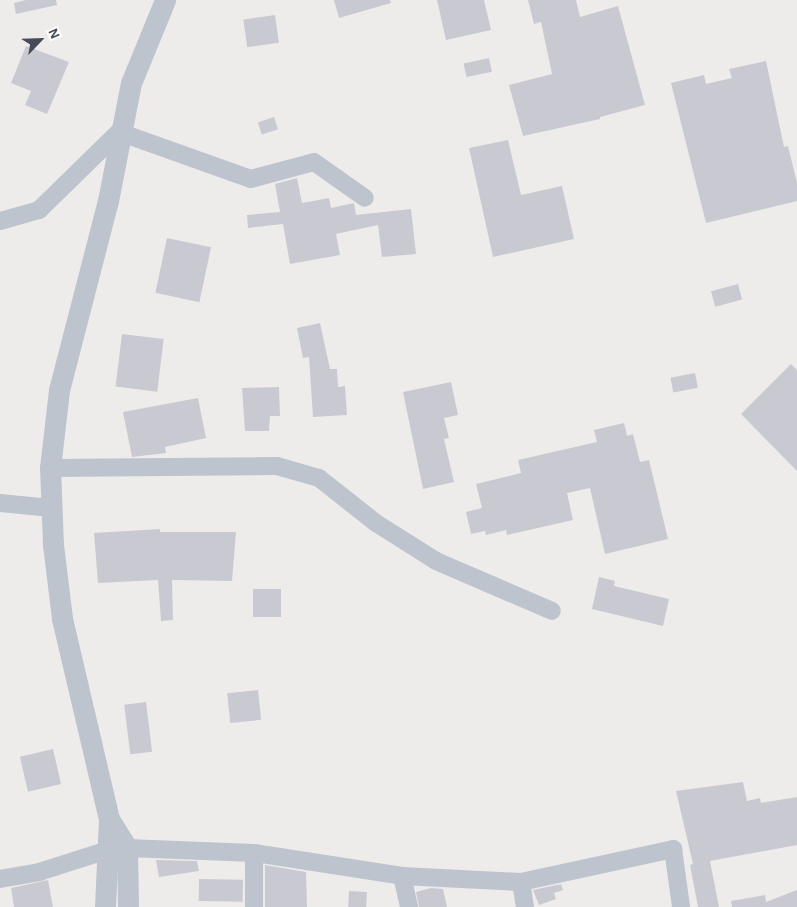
<!DOCTYPE html>
<style>
body{margin:0}
#map{position:relative;width:797px;height:907px;overflow:hidden;background:#eeeceb;font-family:"Alegreya Sans",sans-serif}
div>[style]{position:absolute}
.building>*{inset:0;background:#c9cad1;transform-origin:0 0}
.minor>*{height:18px;margin:-9px;padding:0 9px;transform-origin:9px;border-radius:9px;background:#bdc4ce}
.tertiary>*{height:21px;margin:-10.5px;padding:0 10.5px;transform-origin:10.5px;border-radius:10.5px;background:#bdc4ce}
span{translate:-50% -50%;white-space:nowrap;text-align:center;line-height:1.15;-webkit-text-stroke:5px #fff;paint-order:stroke}
.north{position:absolute;left:15px;top:15px;width:50px;height:50px;-webkit-text-stroke:4px #fff;paint-order:stroke;rotate:66deg;font-size:14px;font-weight:700;line-height:20px;text-align:center;color:#454c58}
.north::after{content:'';display:block;margin:auto;width:18px;height:22px;background:#454c58;clip-path:polygon(50% 0,100% 100%,50% 72%,0 100%)}
</style>
<div id="map">
<div class="building">
<i style="clip-path:polygon(26px 0,56px 0,57px 5px,16px 14px,14px 3px)"></i>
<i style="clip-path:polygon(334px 0,390px 0,391px 3px,339px 18px)"></i>
<i style="clip-path:polygon(437px 0,484px 0,491px 30px,446px 40px)"></i>
<i style="clip-path:polygon(528px 0,576px 0,580px 17px,618px 6px,645px 105px,600px 117px,600px 119px,523px 136px,509px 85px,552px 74px,541px 22px,534px 24px)"></i>
<i style="left:275px;top:15px;width:28px;height:32px;rotate:82deg"></i>
<i style="clip-path:polygon(26px 46px,69px 62px,47px 114px,25px 105px,31px 91px,11px 83px)"></i>
<i style="left:489px;top:58px;width:14px;height:26px;rotate:78deg"></i>
<i style="clip-path:polygon(766px 61px,784px 147px,788px 146px,797px 183px,797px 201px,706px 223px,671px 83px,704px 75px,706px 84px,732px 78px,729px 69px)"></i>
<i style="left:274px;top:117px;width:13px;height:17px;rotate:72deg"></i>
<i style="clip-path:polygon(508px 140px,521px 195px,562px 186px,574px 239px,493px 257px,469px 148px)"></i>
<i style="clip-path:polygon(297px 178px,302px 203px,329px 198px,331px 208px,354px 203px,356px 215px,411px 209px,416px 254px,382px 257px,378px 225px,336px 234px,340px 255px,290px 264px,283px 224px,248px 228px,247px 215px,280px 212px,275px 184px)"></i>
<i style="left:167px;top:238px;width:45px;height:56px;rotate:12deg"></i>
<i style="left:738px;top:284px;width:16px;height:28px;rotate:75deg"></i>
<i style="clip-path:polygon(320px 323px,330px 369px,337px 369px,338px 387px,345px 386px,347px 415px,313px 417px,309px 357px,303px 358px,297px 328px)"></i>
<i style="left:122px;top:334px;width:42px;height:53px;rotate:7deg"></i>
<i style="clip-path:polygon(791px 364px,797px 370px,797px 471px,741px 414px)"></i>
<i style="left:695px;top:373px;width:15px;height:25px;rotate:79deg"></i>
<i style="clip-path:polygon(451px 382px,458px 415px,444px 418px,449px 438px,444px 439px,454px 482px,423px 489px,403px 392px)"></i>
<i style="clip-path:polygon(279px 387px,280px 416px,270px 416px,269px 431px,245px 431px,242px 388px)"></i>
<i style="clip-path:polygon(198px 398px,206px 438px,165px 447px,166px 453px,132px 457px,123px 412px)"></i>
<i style="clip-path:polygon(624px 423px,627px 436px,633px 434px,640px 462px,649px 460px,668px 539px,605px 554px,590px 488px,567px 493px,573px 520px,507px 535px,506px 530px,486px 535px,485px 531px,471px 534px,466px 512px,482px 508px,476px 484px,521px 473px,518px 460px,597px 442px,594px 430px)"></i>
<i style="clip-path:polygon(160px 529px,160px 532px,236px 532px,232px 581px,172px 580px,173px 620px,161px 621px,158px 580px,98px 583px,94px 533px)"></i>
<i style="clip-path:polygon(599px 577px,615px 581px,614px 586px,669px 599px,663px 626px,592px 609px)"></i>
<i style="left:253px;top:589px;width:28px;height:28px"></i>
<i style="left:258px;top:690px;width:30px;height:31px;rotate:84deg"></i>
<i style="left:146px;top:702px;width:50px;height:22px;rotate:83deg"></i>
<i style="left:53px;top:749px;width:36px;height:34px;rotate:77deg"></i>
<i style="clip-path:polygon(743px 782px,747px 801px,760px 798px,761px 803px,797px 797px,797px 845px,710px 861px,719px 907px,698px 907px,690px 865px,693px 864px,676px 791px)"></i>
<i style="clip-path:polygon(156px 860px,197px 861px,199px 871px,159px 877px)"></i>
<i style="clip-path:polygon(265px 865px,306px 872px,307px 907px,265px 907px)"></i>
<i style="left:199px;top:879px;width:44px;height:22px;rotate:1deg"></i>
<i style="clip-path:polygon(48px 880px,53px 907px,14px 907px,11px 888px)"></i>
<i style="clip-path:polygon(561px 884px,563px 890px,554px 893px,556px 899px,539px 905px,533px 890px)"></i>
<i style="clip-path:polygon(431px 888px,443px 889px,447px 907px,419px 907px,416px 892px)"></i>
<i style="clip-path:polygon(797px 890px,797px 907px,732px 907px,731px 901px,765px 895px,766px 902px)"></i>
<i style="left:349px;top:891px;width:18px;height:16px;rotate:3deg"></i>
</div>
<div class="minor">
<i style="left:0;top:221px;width:41px;rotate:-15.8deg"></i>
<i style="left:39px;top:210px;width:112px;rotate:-44.3deg"></i>
<i style="left:119px;top:132px;width:140px;rotate:19.6deg"></i>
<i style="left:251px;top:179px;width:65px;rotate:-15.1deg"></i>
<i style="left:314px;top:162px;width:62px;rotate:35.2deg"></i>
<i style="left:50px;top:468px;width:227px;rotate:-0.5deg"></i>
<i style="left:277px;top:466px;width:44px;rotate:15.9deg"></i>
<i style="left:319px;top:478px;width:73px;rotate:38.3deg"></i>
<i style="left:376px;top:523px;width:71px;rotate:32.3deg"></i>
<i style="left:436px;top:561px;width:126px;rotate:23.3deg"></i>
<i style="left:0;top:503px;width:51px;rotate:5.6deg"></i>
<i style="left:254px;top:853px;width:54px;rotate:90deg"></i>
<i style="left:402px;top:876px;width:119px;rotate:2.9deg"></i>
<i style="left:521px;top:882px;width:156px;rotate:-12.2deg"></i>
<i style="left:673px;top:849px;width:59px;rotate:82.1deg"></i>
<i style="left:0;top:879px;width:40px;rotate:-10deg"></i>
<i style="left:39px;top:872px;width:69px;rotate:-17.7deg"></i>
<i style="left:105px;top:851px;width:22px;rotate:-8deg"></i>
<i style="left:127px;top:848px;width:127px;rotate:2.3deg"></i>
<i style="left:254px;top:853px;width:150px;rotate:8.8deg"></i>
<i style="left:402px;top:876px;width:32px;rotate:77deg"></i>
<i style="left:521px;top:882px;width:25px;rotate:81deg"></i>
</div>
<div class="tertiary">
<i style="left:109px;top:819px;width:34px;rotate:58deg"></i>
<i style="left:127px;top:848px;width:59px;rotate:89deg"></i>
<i style="left:105px;top:907px;width:88px;rotate:-87.4deg"></i>
<i style="left:109px;top:819px;width:206px;rotate:-103.2deg"></i>
<i style="left:62px;top:618px;width:74px;rotate:-97deg"></i>
<i style="left:53px;top:545px;width:77px;rotate:-92.2deg"></i>
<i style="left:50px;top:468px;width:79px;rotate:-83.4deg"></i>
<i style="left:59px;top:390px;width:195px;rotate:-75.5deg"></i>
<i style="left:108px;top:201px;width:120px;rotate:-79deg"></i>
<i style="left:131px;top:83px;width:90px;rotate:-67.7deg"></i>
</div>
<div class="north">N</div>
</div>
